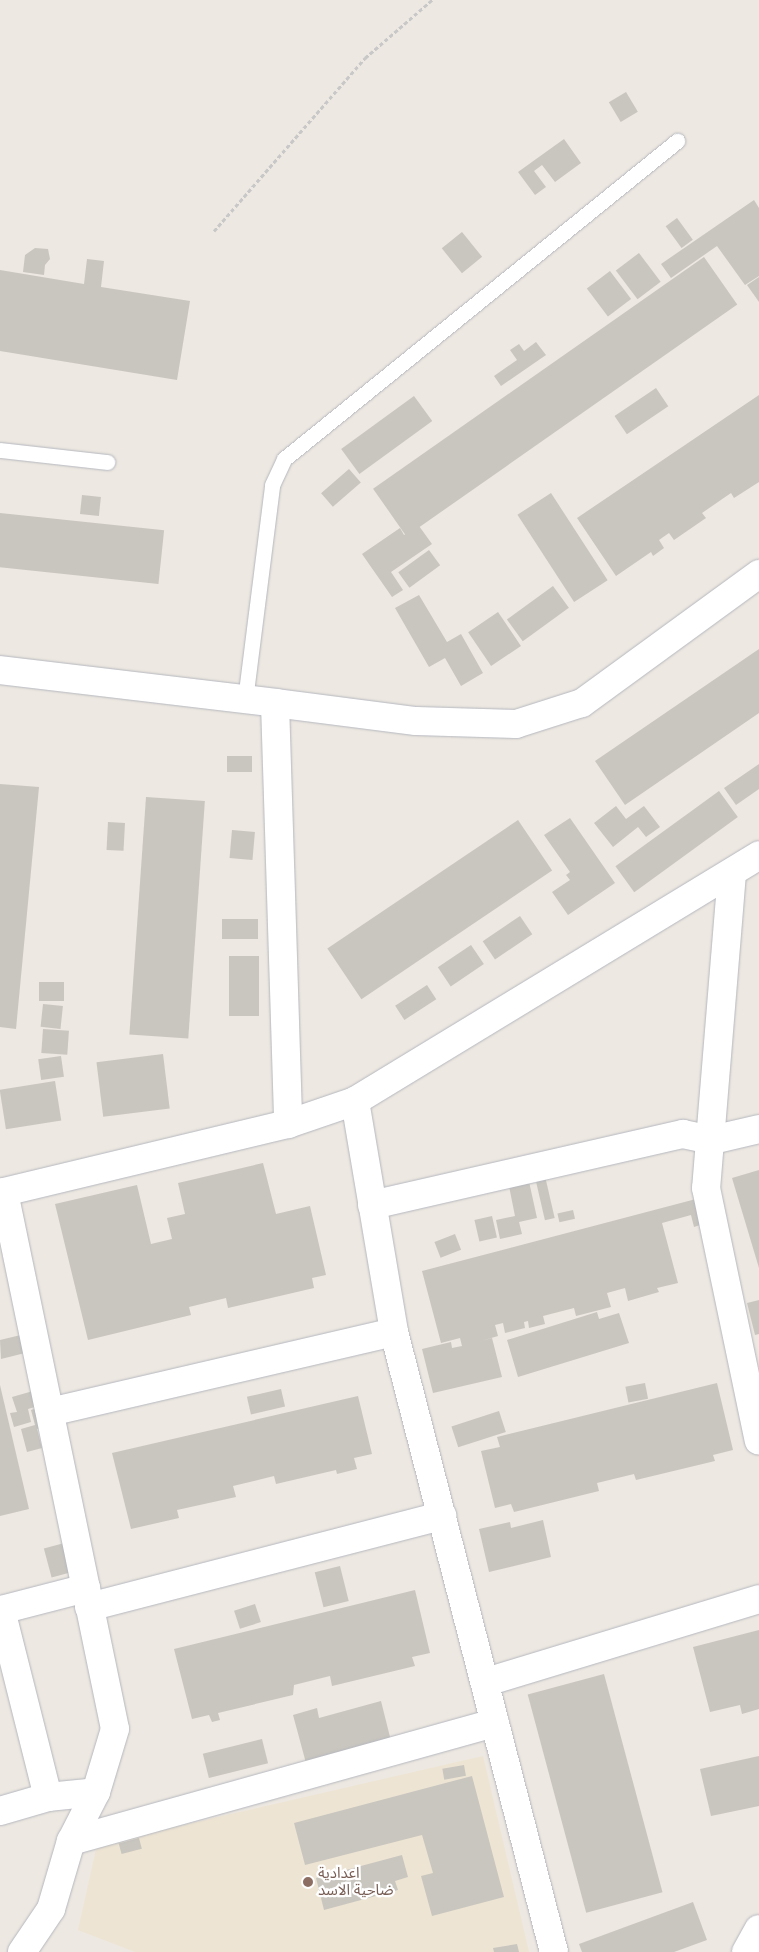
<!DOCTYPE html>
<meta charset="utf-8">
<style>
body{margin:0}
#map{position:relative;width:759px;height:1952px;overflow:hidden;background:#ede8e1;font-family:Raleway,"Noto Sans Arabic",sans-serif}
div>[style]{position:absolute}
.education>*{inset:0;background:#ede4d3}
.building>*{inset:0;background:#c9c6bf;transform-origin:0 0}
.path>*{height:3px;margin-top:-1.5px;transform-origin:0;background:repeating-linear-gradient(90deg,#c8c8c8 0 4px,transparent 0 6.5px)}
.roads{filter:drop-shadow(0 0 1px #b5b7bf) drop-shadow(0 0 1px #b5b7bf)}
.service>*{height:15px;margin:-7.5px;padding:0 7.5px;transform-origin:7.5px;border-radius:7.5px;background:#fff}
.minor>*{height:28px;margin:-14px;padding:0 14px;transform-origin:14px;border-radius:14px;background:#fff}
.tertiary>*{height:28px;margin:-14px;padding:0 14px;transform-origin:14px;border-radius:14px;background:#fff}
.dots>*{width:14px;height:14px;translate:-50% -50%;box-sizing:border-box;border:2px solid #fff;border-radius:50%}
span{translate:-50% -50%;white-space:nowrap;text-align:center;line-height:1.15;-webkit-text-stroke:4.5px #fff;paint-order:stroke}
.education-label{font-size:15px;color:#785e54}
.left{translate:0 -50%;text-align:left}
</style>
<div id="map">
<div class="education">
<i style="clip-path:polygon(483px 1756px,529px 1952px,135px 1952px,78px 1930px,97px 1845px)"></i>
</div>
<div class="building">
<i style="left:626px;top:92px;width:23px;height:20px;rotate:59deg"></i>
<i style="clip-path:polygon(564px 139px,581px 163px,555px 182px,542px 165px,534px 171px,546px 187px,535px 195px,518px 172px)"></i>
<i style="clip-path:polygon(754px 200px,759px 208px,759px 276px,745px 285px,717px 246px,671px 278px,661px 264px)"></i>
<i style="left:677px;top:218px;width:27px;height:14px;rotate:54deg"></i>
<i style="left:462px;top:232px;width:32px;height:26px;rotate:51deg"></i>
<i style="clip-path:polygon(35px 248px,48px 249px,50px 259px,45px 265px,44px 275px,23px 272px,25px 255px)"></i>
<i style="left:639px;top:253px;width:36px;height:29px;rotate:53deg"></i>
<i style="left:704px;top:257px;width:58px;height:404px;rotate:55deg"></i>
<i style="clip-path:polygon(87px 259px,104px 261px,101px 287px,190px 301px,177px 380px,0 351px,0 270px,84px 284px)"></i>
<i style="left:610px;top:271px;width:35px;height:29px;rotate:53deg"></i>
<i style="clip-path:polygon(759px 277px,759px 302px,747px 285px)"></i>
<i style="clip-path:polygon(536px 342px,546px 355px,501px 386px,494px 376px,517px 360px,510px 350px,519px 344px,524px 351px)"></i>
<i style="left:656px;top:388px;width:22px;height:50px;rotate:56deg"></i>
<i style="clip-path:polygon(759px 395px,759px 482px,734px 498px,731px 493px,702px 513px,706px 518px,674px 540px,669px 533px,659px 540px,664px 548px,653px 556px,651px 552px,616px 576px,577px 518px)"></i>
<i style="left:414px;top:396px;width:31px;height:90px;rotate:54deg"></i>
<i style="left:349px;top:469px;width:18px;height:37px;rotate:49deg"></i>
<i style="left:551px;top:493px;width:104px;height:40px;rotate:57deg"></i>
<i style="left:82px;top:495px;width:19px;height:19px;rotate:6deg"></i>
<i style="left:0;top:513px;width:165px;height:54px;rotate:6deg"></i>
<i style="clip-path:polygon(419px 526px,432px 544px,391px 572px,403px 590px,392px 597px,362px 554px,400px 528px,404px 535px)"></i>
<i style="left:429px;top:550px;width:19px;height:38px;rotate:54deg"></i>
<i style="left:553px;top:586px;width:27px;height:57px;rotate:54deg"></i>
<i style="clip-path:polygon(419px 595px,447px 642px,461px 634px,483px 673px,461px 686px,445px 658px,429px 667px,395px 608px)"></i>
<i style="left:498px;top:612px;width:41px;height:36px;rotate:56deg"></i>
<i style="clip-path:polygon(759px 649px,759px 713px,625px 805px,595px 761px)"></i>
<i style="left:252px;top:756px;width:16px;height:25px;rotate:90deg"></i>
<i style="clip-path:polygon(759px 764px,759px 789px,736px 805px,724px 788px)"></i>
<i style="clip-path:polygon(0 784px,39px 787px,16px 1029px,0 1027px)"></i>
<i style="left:719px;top:791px;width:32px;height:128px;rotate:54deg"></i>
<i style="left:146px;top:797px;width:59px;height:238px;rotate:4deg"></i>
<i style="clip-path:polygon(616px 806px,626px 819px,644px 806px,660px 827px,646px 837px,638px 827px,613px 847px,594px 823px)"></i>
<i style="clip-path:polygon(570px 818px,615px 883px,568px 915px,552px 892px,570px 880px,566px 875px,570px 872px,544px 835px)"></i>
<i style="left:518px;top:820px;width:61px;height:230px;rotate:56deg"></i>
<i style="left:108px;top:822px;width:17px;height:28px;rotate:3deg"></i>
<i style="left:232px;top:830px;width:23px;height:28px;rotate:5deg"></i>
<i style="left:520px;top:916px;width:22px;height:45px;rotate:56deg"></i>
<i style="left:222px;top:919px;width:36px;height:20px"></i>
<i style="left:471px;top:945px;width:23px;height:40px;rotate:56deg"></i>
<i style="left:229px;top:956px;width:30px;height:60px"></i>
<i style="left:39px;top:982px;width:25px;height:19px"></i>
<i style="left:427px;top:985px;width:17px;height:38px;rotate:57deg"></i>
<i style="left:43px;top:1004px;width:20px;height:23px;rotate:6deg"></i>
<i style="left:43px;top:1029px;width:26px;height:24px;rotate:4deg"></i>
<i style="left:163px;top:1054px;width:55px;height:67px;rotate:83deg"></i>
<i style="left:61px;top:1056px;width:21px;height:23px;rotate:82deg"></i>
<i style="left:55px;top:1081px;width:40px;height:56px;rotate:81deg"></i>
<i style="clip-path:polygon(263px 1163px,276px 1214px,310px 1206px,326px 1275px,312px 1278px,314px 1288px,228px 1308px,226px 1298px,189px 1307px,191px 1315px,88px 1340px,55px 1204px,137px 1185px,151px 1244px,172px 1239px,167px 1218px,185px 1214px,178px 1183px)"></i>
<i style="clip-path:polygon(759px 1170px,759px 1268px,732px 1178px)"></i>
<i style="left:545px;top:1176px;width:43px;height:10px;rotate:77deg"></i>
<i style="clip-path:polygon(528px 1177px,537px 1218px,519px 1222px,522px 1234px,500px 1239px,496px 1220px,515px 1216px,508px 1181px)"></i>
<i style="clip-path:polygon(696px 1199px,703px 1224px,694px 1227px,691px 1215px,662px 1223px,678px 1283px,657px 1288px,659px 1292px,628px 1301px,625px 1288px,607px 1293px,611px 1307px,576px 1316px,574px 1308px,543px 1316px,545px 1324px,529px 1328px,528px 1321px,524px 1322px,525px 1328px,505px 1333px,503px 1323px,495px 1325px,498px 1336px,481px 1341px,492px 1338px,502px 1377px,433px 1393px,422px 1349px,451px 1342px,452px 1348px,462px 1346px,460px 1338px,441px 1343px,422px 1271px)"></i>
<i style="left:573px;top:1210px;width:9px;height:16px;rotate:77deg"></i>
<i style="left:492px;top:1216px;width:22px;height:18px;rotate:77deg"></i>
<i style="left:455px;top:1234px;width:17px;height:22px;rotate:69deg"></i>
<i style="clip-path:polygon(759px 1300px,759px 1334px,755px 1335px,747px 1303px)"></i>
<i style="clip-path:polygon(597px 1312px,599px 1319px,619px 1313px,629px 1343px,518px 1377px,507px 1340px)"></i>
<i style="clip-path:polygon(25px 1334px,29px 1352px,1px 1359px,0 1340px)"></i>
<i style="left:645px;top:1383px;width:16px;height:20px;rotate:79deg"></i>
<i style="clip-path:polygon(717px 1383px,733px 1450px,713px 1455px,715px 1461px,636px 1480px,634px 1474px,597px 1483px,599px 1491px,514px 1512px,511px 1504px,495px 1508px,481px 1451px,500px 1447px,497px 1437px)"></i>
<i style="clip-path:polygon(0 1385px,29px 1509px,0 1516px)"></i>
<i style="left:281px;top:1389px;width:18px;height:35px;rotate:77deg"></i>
<i style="clip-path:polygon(33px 1391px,38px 1406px,28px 1409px,31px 1422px,14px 1427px,10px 1413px,17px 1412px,12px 1397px)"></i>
<i style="clip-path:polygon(358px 1396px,372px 1454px,354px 1458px,357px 1469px,337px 1474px,336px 1470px,276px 1484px,274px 1476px,233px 1486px,236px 1497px,177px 1510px,179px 1518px,131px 1529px,112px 1453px)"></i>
<i style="clip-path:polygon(40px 1407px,45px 1427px,37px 1429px,42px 1448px,27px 1452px,21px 1429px,35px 1425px,31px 1410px)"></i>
<i style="left:499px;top:1411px;width:22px;height:50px;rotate:72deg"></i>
<i style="clip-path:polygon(543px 1520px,551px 1557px,489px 1572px,479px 1529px,510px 1522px,511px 1528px)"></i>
<i style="left:68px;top:1542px;width:30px;height:25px;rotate:75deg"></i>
<i style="left:340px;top:1566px;width:36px;height:26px;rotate:76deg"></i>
<i style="clip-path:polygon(415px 1590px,430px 1653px,412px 1657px,415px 1666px,332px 1686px,330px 1676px,294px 1685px,293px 1695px,218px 1713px,220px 1720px,212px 1722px,209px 1715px,192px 1719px,174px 1649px)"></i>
<i style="left:255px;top:1604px;width:19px;height:22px;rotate:72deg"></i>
<i style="clip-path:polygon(759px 1630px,759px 1709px,742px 1714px,740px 1705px,710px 1712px,693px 1647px)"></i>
<i style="left:604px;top:1674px;width:226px;height:79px;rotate:75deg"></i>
<i style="clip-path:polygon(381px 1701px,391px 1741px,306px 1763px,293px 1715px,317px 1708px,319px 1718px)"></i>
<i style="left:262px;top:1739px;width:25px;height:61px;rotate:76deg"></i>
<i style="clip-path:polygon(759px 1756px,759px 1806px,711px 1816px,700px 1769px)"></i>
<i style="left:464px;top:1765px;width:11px;height:22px;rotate:80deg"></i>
<i style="clip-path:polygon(472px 1776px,504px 1897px,432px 1916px,421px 1876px,433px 1873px,422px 1835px,305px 1865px,294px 1823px)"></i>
<i style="left:139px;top:1838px;width:11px;height:21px;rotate:75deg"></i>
<i style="clip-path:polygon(402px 1855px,408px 1877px,395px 1881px,398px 1890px,324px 1910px,316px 1878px)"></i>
<i style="clip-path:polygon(693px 1902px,707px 1940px,674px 1952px,582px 1952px,579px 1944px)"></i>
<i style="clip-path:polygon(517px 1944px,519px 1952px,494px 1952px,493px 1948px)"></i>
</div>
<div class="path">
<i style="left:214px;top:231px;width:230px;rotate:-48.9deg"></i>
<i style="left:365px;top:58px;width:89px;rotate:-40.9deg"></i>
</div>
<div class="roads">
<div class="service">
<i style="left:0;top:450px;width:108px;rotate:6.4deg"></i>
<i style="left:245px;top:700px;width:217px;rotate:-82.8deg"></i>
<i style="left:272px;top:485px;width:29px;rotate:-65deg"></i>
<i style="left:284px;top:459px;width:506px;rotate:-38.98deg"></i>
</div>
<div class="minor">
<i style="left:0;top:670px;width:277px;rotate:6.8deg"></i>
<i style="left:275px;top:703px;width:421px;rotate:88.2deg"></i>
<i style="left:275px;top:703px;width:142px;rotate:7.3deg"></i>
<i style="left:416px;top:721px;width:100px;rotate:1.7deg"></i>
<i style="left:516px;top:724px;width:69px;rotate:-17.7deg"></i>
<i style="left:582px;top:703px;width:219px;rotate:-36.1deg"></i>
<i style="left:732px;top:873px;width:316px;rotate:94.7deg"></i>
<i style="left:706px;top:1188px;width:258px;rotate:78.2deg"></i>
<i style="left:355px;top:1101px;width:234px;rotate:80.4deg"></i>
<i style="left:394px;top:1332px;width:640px;rotate:75.53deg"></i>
<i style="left:4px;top:1192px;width:548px;rotate:78.32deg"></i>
<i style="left:115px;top:1729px;width:66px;rotate:106.8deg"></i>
<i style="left:96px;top:1792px;width:55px;rotate:117deg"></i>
<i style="left:71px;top:1841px;width:71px;rotate:106.4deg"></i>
<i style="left:51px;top:1909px;width:52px;rotate:124deg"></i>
<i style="left:372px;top:1205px;width:319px;rotate:-12.9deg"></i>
<i style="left:683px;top:1134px;width:30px;rotate:12deg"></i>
<i style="left:712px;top:1140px;width:48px;rotate:-13.2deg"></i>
<i style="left:50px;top:1412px;width:353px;rotate:-13.1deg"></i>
<i style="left:89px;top:1607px;width:365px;rotate:-14.5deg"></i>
<i style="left:486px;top:1682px;width:285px;rotate:-16.9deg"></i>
<i style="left:48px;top:1797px;width:193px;rotate:-104.1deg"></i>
<i style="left:1px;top:1610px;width:88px;rotate:-14.5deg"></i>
<i style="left:0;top:1811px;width:50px;rotate:-16.3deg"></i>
<i style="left:48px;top:1797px;width:48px;rotate:-5.9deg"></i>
<i style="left:71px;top:1841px;width:440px;rotate:-15.6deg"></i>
<i style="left:746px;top:1952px;width:26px;rotate:-61deg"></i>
</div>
<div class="tertiary">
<i style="left:0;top:1193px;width:296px;rotate:-13.5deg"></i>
<i style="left:288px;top:1124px;width:71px;rotate:-18.9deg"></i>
<i style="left:355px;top:1101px;width:473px;rotate:-31.3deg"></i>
</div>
</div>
<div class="dots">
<i style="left:308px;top:1882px;background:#8d6e63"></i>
</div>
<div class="education-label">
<span class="left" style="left:318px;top:1882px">اعدادية<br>ضاحية الاسد</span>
</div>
</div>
